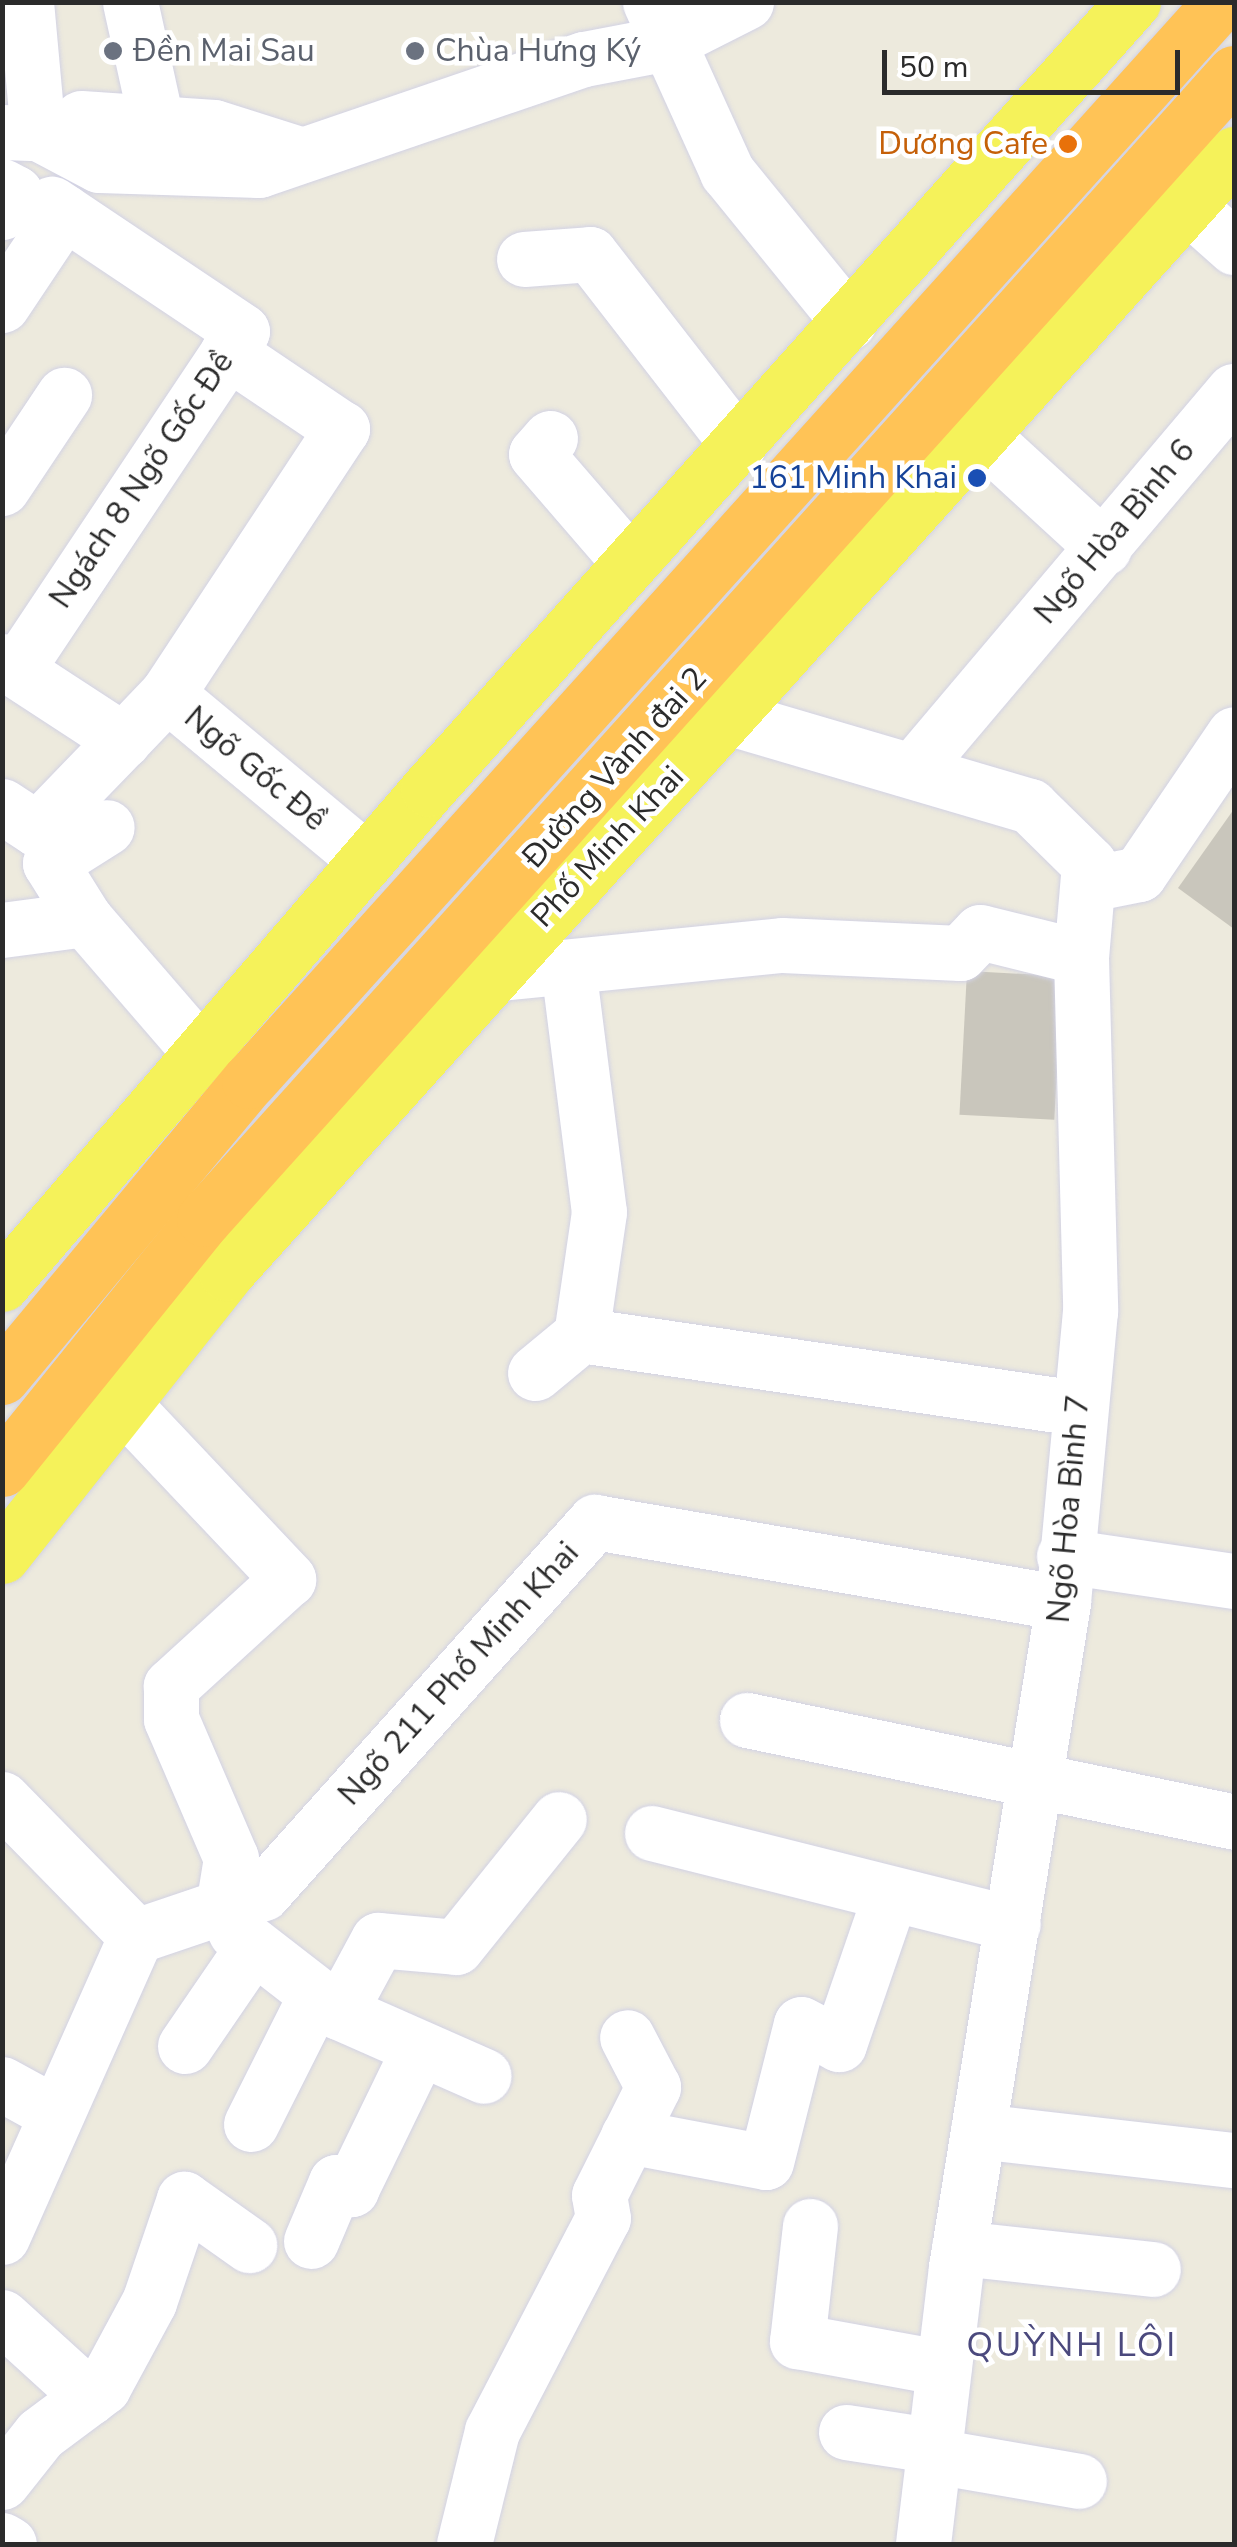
<!DOCTYPE html>
<meta charset="utf-8">
<style>
body{margin:0}
#map{position:relative;width:1237px;height:2547px;overflow:hidden;background:#edeadd;font-family:"Nunito Sans",sans-serif}
div>[style]{position:absolute}
.building>*{inset:0;background:#c9c6bc;transform-origin:0 0}
.roads{filter:drop-shadow(0 0 2px #d2d2e4) drop-shadow(0 0 2px #d2d2e4)}
.minor>*{height:55px;margin:-27.5px;padding:0 27.5px;transform-origin:27.5px;border-radius:27.5px;background:#fff}
.major>*{height:55px;margin:-27.5px;padding:0 27.5px;transform-origin:27.5px;border-radius:27.5px;background:#f5f25a}
.highway>*{height:55px;margin:-27.5px;padding:0 27.5px;transform-origin:27.5px;border-radius:27.5px;background:#ffc356}
.dots>*{width:28px;height:28px;translate:-50% -50%;box-sizing:border-box;border:5px solid #fff;border-radius:50%}
span{translate:-50% -50%;white-space:nowrap;text-align:center;line-height:1.15;-webkit-text-stroke:9px #fff;paint-order:stroke}
.worship-label{font-size:32px;color:#5b616d}
.left{translate:0 -50%;text-align:left}
.food-label{font-size:32px;color:#c56008}
.right{translate:-100% -50%;text-align:right}
.transit-label{font-size:32px;color:#164399}
.street-label{font-size:32px;color:#2b2b2b}
.neighbourhood-label{font-size:35px;color:#4b497d;letter-spacing:2.5px}
.frame{position:absolute;inset:0;border:5px solid #2b2b2b;pointer-events:none}
.scale{position:absolute;left:882px;top:50px;width:298px;height:45px;box-sizing:border-box;border:5px solid #2b2b2b;border-top:0;padding-left:12px;font-size:30px;line-height:35px;white-space:nowrap;color:#2b2b2b;-webkit-text-stroke:8px #fff;paint-order:stroke}
</style>
<div id="map">
<div class="building">
<i style="clip-path:polygon(1234px 809px,1234px 929px,1178px 888px)"></i>
<i style="left:967px;top:971px;width:95px;height:144px;rotate:3deg"></i>
</div>
<div class="roads">
<div class="minor">
<i style="left:26px;top:2px;width:132px;rotate:84.8deg"></i>
<i style="left:130px;top:2px;width:126px;rotate:77.6deg"></i>
<i style="left:650px;top:2px;width:187px;rotate:65.6deg"></i>
<i style="left:727px;top:172px;width:193px;rotate:50.9deg"></i>
<i style="left:81px;top:118px;width:133px;rotate:3.9deg"></i>
<i style="left:214px;top:127px;width:86px;rotate:17.6deg"></i>
<i style="left:2px;top:132px;width:36px;rotate:2deg"></i>
<i style="left:38px;top:133px;width:69px;rotate:27.7deg"></i>
<i style="left:99px;top:165px;width:160px;rotate:1.8deg"></i>
<i style="left:259px;top:170px;width:343px;rotate:-18.9deg"></i>
<i style="left:584px;top:59px;width:80px;rotate:-10.8deg"></i>
<i style="left:663px;top:44px;width:93px;rotate:-26.8deg"></i>
<i style="left:2px;top:186px;width:15px;rotate:28deg"></i>
<i style="left:15px;top:193px;width:23px;rotate:124deg"></i>
<i style="left:1188px;top:206px;width:62px;rotate:41.7deg"></i>
<i style="left:524px;top:259px;width:66px;rotate:-4.3deg"></i>
<i style="left:590px;top:254px;width:242px;rotate:52.2deg"></i>
<i style="left:2px;top:305px;width:112px;rotate:-56.3deg"></i>
<i style="left:983px;top:437px;width:164px;rotate:42.5deg"></i>
<i style="left:550px;top:438px;width:21px;rotate:131deg"></i>
<i style="left:536px;top:454px;width:144px;rotate:49.2deg"></i>
<i style="left:2px;top:488px;width:112px;rotate:-56.3deg"></i>
<i style="left:2px;top:661px;width:145px;rotate:33.1deg"></i>
<i style="left:123px;top:740px;width:64px;rotate:-46.3deg"></i>
<i style="left:167px;top:694px;width:259px;rotate:39.8deg"></i>
<i style="left:16px;top:670px;width:407px;rotate:-56.3deg"></i>
<i style="left:242px;top:331px;width:229px;rotate:-146.2deg"></i>
<i style="left:167px;top:694px;width:318px;rotate:-56.6deg"></i>
<i style="left:342px;top:429px;width:138px;rotate:-146deg"></i>
<i style="left:727px;top:717px;width:316px;rotate:16.4deg"></i>
<i style="left:1030px;top:806px;width:83px;rotate:44.5deg"></i>
<i style="left:1089px;top:864px;width:93px;rotate:94.9deg"></i>
<i style="left:1081px;top:957px;width:354px;rotate:88.5deg"></i>
<i style="left:1090px;top:1311px;width:293px;rotate:95.3deg"></i>
<i style="left:1063px;top:1603px;width:673px;rotate:99.15deg"></i>
<i style="left:956px;top:2267px;width:279px;rotate:96.8deg"></i>
<i style="left:914px;top:769px;width:495px;rotate:-49.8deg"></i>
<i style="left:2px;top:806px;width:42px;rotate:33.3deg"></i>
<i style="left:37px;top:829px;width:124px;rotate:-46deg"></i>
<i style="left:1089px;top:884px;width:51px;rotate:-11.3deg"></i>
<i style="left:1139px;top:874px;width:169px;rotate:-55.8deg"></i>
<i style="left:85px;top:919px;width:66px;rotate:-122deg"></i>
<i style="left:50px;top:863px;width:67px;rotate:-32.3deg"></i>
<i style="left:2px;top:930px;width:84px;rotate:-7.5deg"></i>
<i style="left:85px;top:919px;width:174px;rotate:49.2deg"></i>
<i style="left:568px;top:967px;width:247px;rotate:82.8deg"></i>
<i style="left:599px;top:1212px;width:124px;rotate:98.3deg"></i>
<i style="left:491px;top:974px;width:292px;rotate:-5.7deg"></i>
<i style="left:782px;top:945px;width:178px;rotate:2.6deg"></i>
<i style="left:960px;top:953px;width:29px;rotate:-46deg"></i>
<i style="left:980px;top:932px;width:104px;rotate:13.9deg"></i>
<i style="left:535px;top:1373px;width:60px;rotate:-39.6deg"></i>
<i style="left:581px;top:1335px;width:501px;rotate:8.37deg"></i>
<i style="left:118px;top:1399px;width:248px;rotate:46.6deg"></i>
<i style="left:288px;top:1579px;width:159px;rotate:137.6deg"></i>
<i style="left:171px;top:1686px;width:33px;rotate:90deg"></i>
<i style="left:171px;top:1719px;width:151px;rotate:66.7deg"></i>
<i style="left:231px;top:1858px;width:50px;rotate:99.3deg"></i>
<i style="left:223px;top:1907px;width:28px;rotate:63deg"></i>
<i style="left:236px;top:1932px;width:130px;rotate:37.8deg"></i>
<i style="left:339px;top:2012px;width:158px;rotate:23.8deg"></i>
<i style="left:1064px;top:1556px;width:172px;rotate:8.4deg"></i>
<i style="left:747px;top:1720px;width:498px;rotate:11.8deg"></i>
<i style="left:2px;top:1799px;width:192px;rotate:45.6deg"></i>
<i style="left:652px;top:1833px;width:372px;rotate:14.1deg"></i>
<i style="left:136px;top:1936px;width:134px;rotate:-18.7deg"></i>
<i style="left:263px;top:1893px;width:498px;rotate:-48.2deg"></i>
<i style="left:595px;top:1522px;width:475px;rotate:9.8deg"></i>
<i style="left:339px;top:2012px;width:82px;rotate:-61.6deg"></i>
<i style="left:378px;top:1940px;width:78px;rotate:5.1deg"></i>
<i style="left:456px;top:1947px;width:164px;rotate:-51.2deg"></i>
<i style="left:185px;top:2046px;width:119px;rotate:-55.6deg"></i>
<i style="left:2px;top:2084px;width:60px;rotate:28.7deg"></i>
<i style="left:251px;top:2124px;width:142px;rotate:-63.3deg"></i>
<i style="left:978px;top:2131px;width:258px;rotate:6.5deg"></i>
<i style="left:628px;top:2136px;width:140px;rotate:10.7deg"></i>
<i style="left:766px;top:2162px;width:142px;rotate:-75.8deg"></i>
<i style="left:801px;top:2024px;width:43px;rotate:27.8deg"></i>
<i style="left:839px;top:2044px;width:157px;rotate:-71deg"></i>
<i style="left:810px;top:2226px;width:116px;rotate:96.4deg"></i>
<i style="left:797px;top:2341px;width:149px;rotate:10.4deg"></i>
<i style="left:2px;top:2237px;width:329px;rotate:-66deg"></i>
<i style="left:311px;top:2241px;width:64px;rotate:-67deg"></i>
<i style="left:336px;top:2182px;width:17px;rotate:25deg"></i>
<i style="left:351px;top:2189px;width:153px;rotate:-64.1deg"></i>
<i style="left:959px;top:2248px;width:195px;rotate:6.2deg"></i>
<i style="left:2px;top:2317px;width:119px;rotate:42.3deg"></i>
<i style="left:846px;top:2432px;width:91px;rotate:8.8deg"></i>
<i style="left:935px;top:2456px;width:146px;rotate:9.8deg"></i>
<i style="left:2px;top:2482px;width:61px;rotate:-51.6deg"></i>
<i style="left:40px;top:2434px;width:79px;rotate:-36.7deg"></i>
<i style="left:103px;top:2387px;width:97px;rotate:-61.6deg"></i>
<i style="left:149px;top:2302px;width:109px;rotate:-71.2deg"></i>
<i style="left:184px;top:2199px;width:80px;rotate:35.3deg"></i>
<i style="left:2px;top:2540px;width:8px;rotate:30deg"></i>
<i style="left:464px;top:2544px;width:116px;rotate:-76.1deg"></i>
<i style="left:492px;top:2431px;width:240px;rotate:-62.5deg"></i>
<i style="left:603px;top:2218px;width:23px;rotate:-100deg"></i>
<i style="left:599px;top:2195px;width:121px;rotate:-63.4deg"></i>
<i style="left:653px;top:2087px;width:56px;rotate:-117.5deg"></i>
</div>
<div class="major">
<i style="left:2px;top:1284px;width:653px;rotate:-49.28deg"></i>
<i style="left:428px;top:789px;width:1057px;rotate:-48.15deg"></i>
<i style="left:2px;top:1556px;width:361px;rotate:-51.6deg"></i>
<i style="left:226px;top:1273px;width:1506px;rotate:-47.99deg"></i>
</div>
<div class="highway">
<i style="left:2px;top:1377px;width:386px;rotate:-50.2deg"></i>
<i style="left:249px;top:1081px;width:1452px;rotate:-47.99deg"></i>
<i style="left:2px;top:1469px;width:321px;rotate:-51.1deg"></i>
<i style="left:204px;top:1219px;width:1541px;rotate:-48.05deg"></i>
</div>
</div>
<div class="dots">
<i style="left:113px;top:51px;background:#6b7280"></i>
<i style="left:415px;top:51px;background:#6b7280"></i>
<i style="left:1068px;top:144px;background:#e8710a"></i>
<i style="left:977px;top:478px;background:#1a4fb4"></i>
</div>
<div class="worship-label">
<span class="left" style="left:133px;top:51px">Đền Mai Sau</span>
<span class="left" style="left:435px;top:51px">Chùa Hưng Ký</span>
</div>
<div class="food-label">
<span class="right" style="left:1048px;top:144px">Dương Cafe</span>
</div>
<div class="transit-label">
<span class="right" style="left:957px;top:478px">161 Minh Khai</span>
</div>
<div class="street-label">
<span style="left:142px;top:480px;rotate:-56deg">Ngách 8 Ngõ Gốc Đề</span>
<span style="left:1115px;top:532px;rotate:-50deg">Ngõ Hòa Bình 6</span>
<span style="left:615px;top:768px;rotate:-48deg">Đường Vành đai 2</span>
<span style="left:255px;top:769px;rotate:40deg">Ngõ Gốc Đề</span>
<span style="left:608px;top:847px;rotate:-47deg">Phố Minh Khai</span>
<span style="left:1069px;top:1509px;rotate:-85deg">Ngõ Hòa Bình 7</span>
<span style="left:459px;top:1674px;rotate:-48deg">Ngõ 211 Phố Minh Khai</span>
</div>
<div class="neighbourhood-label">
<span style="left:1072px;top:2345px">QUỲNH LÔI</span>
</div>
<div class="frame"></div>
<div class="scale">50 m</div>
</div>
